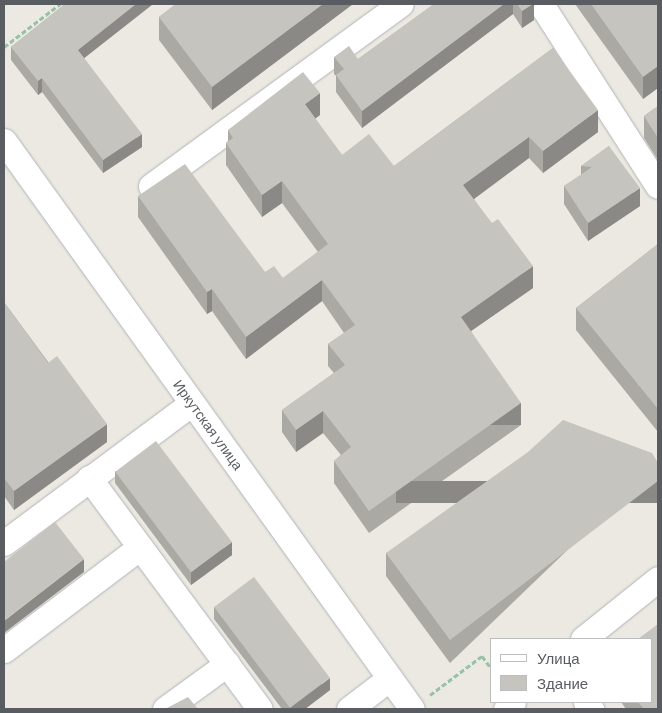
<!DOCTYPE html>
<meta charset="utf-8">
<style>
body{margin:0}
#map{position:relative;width:662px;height:713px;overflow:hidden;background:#ebe9e1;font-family:Barlow,sans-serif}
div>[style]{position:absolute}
.path>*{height:3px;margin-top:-1.5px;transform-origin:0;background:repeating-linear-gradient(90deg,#98c2a6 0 5px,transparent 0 7.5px)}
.roads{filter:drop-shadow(0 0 1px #b1b3b8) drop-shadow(0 0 1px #b1b3b8)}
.minor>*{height:25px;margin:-12.5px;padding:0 12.5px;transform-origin:12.5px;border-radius:12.5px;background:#fff}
.wall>*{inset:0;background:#aaa9a3}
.shaded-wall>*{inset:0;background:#8b8985;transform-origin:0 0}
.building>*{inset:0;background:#c6c4be;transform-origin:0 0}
span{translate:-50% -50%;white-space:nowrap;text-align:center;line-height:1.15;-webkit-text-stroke:4px #fff;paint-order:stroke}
.street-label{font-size:14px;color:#595c61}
.frame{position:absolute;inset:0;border:5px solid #595c61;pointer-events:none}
.legend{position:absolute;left:490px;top:638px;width:162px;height:65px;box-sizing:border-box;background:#fff;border:1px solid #bdbec0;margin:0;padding:6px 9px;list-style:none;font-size:15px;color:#595c61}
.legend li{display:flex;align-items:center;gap:10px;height:25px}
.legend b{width:25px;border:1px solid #bdbec0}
</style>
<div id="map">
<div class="path">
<i style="left:4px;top:47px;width:71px;rotate:-37.5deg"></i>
<i style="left:430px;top:695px;width:65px;rotate:-36.9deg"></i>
<i style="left:482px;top:656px;width:15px;rotate:53deg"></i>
</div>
<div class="roads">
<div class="minor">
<i style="left:541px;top:4px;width:216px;rotate:57.3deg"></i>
<i style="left:4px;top:141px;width:699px;rotate:54.31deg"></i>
<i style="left:151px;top:186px;width:309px;rotate:-36.1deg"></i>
<i style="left:89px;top:478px;width:287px;rotate:53.5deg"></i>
<i style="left:4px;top:543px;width:234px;rotate:-36.7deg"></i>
<i style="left:583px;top:639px;width:96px;rotate:-38.7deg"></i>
<i style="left:4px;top:650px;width:169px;rotate:-37.1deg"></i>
<i style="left:586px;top:702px;width:9px;rotate:54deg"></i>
<i style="left:165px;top:709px;width:77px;rotate:-36deg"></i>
<i style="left:349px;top:709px;width:51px;rotate:-37.1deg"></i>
<i style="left:506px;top:709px;width:10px;rotate:-45deg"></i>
</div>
</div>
<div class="wall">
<i style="clip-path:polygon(65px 4px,153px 4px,84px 58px,142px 147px,103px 173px,42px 92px,38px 95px,11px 60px,11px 47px)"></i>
<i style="clip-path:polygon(176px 4px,353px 4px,212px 110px,159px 40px,159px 17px)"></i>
<i style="clip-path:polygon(434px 4px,534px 4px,534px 20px,522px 28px,513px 14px,362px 128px,336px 92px,336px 76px,334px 74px,334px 57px,358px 59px)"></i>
<i style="clip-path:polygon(575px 4px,658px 4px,658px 88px,643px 99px)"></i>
<i style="clip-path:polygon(553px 48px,598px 132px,543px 173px,529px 158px,474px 199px,533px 288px,471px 331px,521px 425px,369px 533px,334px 483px,334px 461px,341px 455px,323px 433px,296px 452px,282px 432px,282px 410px,334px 373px,328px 366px,328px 344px,344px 333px,322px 301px,246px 359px,212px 311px,207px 314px,138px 217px,138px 196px,265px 272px,283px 278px,318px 252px,282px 203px,262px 217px,226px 165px,226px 143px,228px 141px,228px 130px,320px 115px,315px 119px,342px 155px,394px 166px)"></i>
<i style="clip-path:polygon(658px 106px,658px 160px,644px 138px,644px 116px)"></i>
<i style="clip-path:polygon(609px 146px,640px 206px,588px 241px,564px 204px,564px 186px,581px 175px,581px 166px)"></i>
<i style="clip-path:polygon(658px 244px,658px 432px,576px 330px,576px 308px)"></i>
<i style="clip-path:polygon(4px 302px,107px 442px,14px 510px,4px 496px)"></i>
<i style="clip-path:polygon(658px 463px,450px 663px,386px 576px,386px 553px)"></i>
<i style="clip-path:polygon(115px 471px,232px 555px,191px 585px,115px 483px)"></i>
<i style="clip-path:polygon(214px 607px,330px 690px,305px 709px,282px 709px,214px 619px)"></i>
<i style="clip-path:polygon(621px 702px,651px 702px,658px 709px,626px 709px)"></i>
</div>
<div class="shaded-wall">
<i style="clip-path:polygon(136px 4px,153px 4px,78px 63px,78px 50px)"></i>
<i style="clip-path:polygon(323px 4px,353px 4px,212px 110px,212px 87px)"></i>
<i style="clip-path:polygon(504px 4px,513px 4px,513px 14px,362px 128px,362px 111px)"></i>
<i style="clip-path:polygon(533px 4px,534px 4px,534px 20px,522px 28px,522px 11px)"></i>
<i style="clip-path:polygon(658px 66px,658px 88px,643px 99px,643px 77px)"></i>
<i style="clip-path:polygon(42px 78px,42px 92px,38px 95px,38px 81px)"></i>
<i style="clip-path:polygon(320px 93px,320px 115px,305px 126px,305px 104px)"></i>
<i style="clip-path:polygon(598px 110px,598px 132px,543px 173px,543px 151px)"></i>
<i style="clip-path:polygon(142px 134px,142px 147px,103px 173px,103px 160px)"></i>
<i style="clip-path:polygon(529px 137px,529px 158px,463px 207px,463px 185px)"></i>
<i style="clip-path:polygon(282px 181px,282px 203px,262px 217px,262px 195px)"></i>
<i style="clip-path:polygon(640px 188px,640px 206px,588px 241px,588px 223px)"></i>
<i style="clip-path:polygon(533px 266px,533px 288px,461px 338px,461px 317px)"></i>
<i style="clip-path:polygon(322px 280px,322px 301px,246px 359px,246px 337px)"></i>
<i style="clip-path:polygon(212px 289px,212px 311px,207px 314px,207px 292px)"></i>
<i style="left:521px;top:403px;width:22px;height:186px;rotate:90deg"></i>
<i style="clip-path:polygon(323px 411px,323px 433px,296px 452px,296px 430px)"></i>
<i style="clip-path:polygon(107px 424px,107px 442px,14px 510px,14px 491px)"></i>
<i style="left:658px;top:481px;width:22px;height:262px;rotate:90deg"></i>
<i style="clip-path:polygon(232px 542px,232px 555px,191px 585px,191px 572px)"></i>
<i style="clip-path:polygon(84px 559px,84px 572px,4px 633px,4px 621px)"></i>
<i style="clip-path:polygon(330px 678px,330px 690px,305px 709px,290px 709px,290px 708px)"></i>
</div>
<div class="building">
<i style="clip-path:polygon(65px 4px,136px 4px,78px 50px,142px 134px,103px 160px,42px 78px,38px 81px,11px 47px)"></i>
<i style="clip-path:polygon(176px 4px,323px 4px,212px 87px,159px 17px)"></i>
<i style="clip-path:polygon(434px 4px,504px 4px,362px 111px,336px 75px,344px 69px,334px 57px,349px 46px,358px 59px)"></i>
<i style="clip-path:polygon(517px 4px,533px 4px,522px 11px)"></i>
<i style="clip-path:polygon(591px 4px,658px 4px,658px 66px,643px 77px)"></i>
<i style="clip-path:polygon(553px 48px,598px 110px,543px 151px,529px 137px,463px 185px,492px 223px,498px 219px,533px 266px,461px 317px,521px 403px,369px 511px,334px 461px,351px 447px,323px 411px,296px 430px,282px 410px,345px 365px,328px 344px,355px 325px,322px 280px,246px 337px,212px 289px,207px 292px,138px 196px,185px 164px,265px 272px,274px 266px,283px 278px,328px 244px,282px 181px,262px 195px,226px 143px,233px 138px,228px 130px,303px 72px,320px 93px,305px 104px,342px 155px,369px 134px,394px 166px)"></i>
<i style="clip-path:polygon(658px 106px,658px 138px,644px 116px)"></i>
<i style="clip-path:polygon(609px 146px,640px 188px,588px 223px,564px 186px,592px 167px,581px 166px)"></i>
<i style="clip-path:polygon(658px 244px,658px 409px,576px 308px)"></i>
<i style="clip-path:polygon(4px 302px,48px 363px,57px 356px,107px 424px,14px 491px,4px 478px)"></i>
<i style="clip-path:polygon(563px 420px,652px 453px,658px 463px,658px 481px,450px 640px,386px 553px,528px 452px)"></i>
<i style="left:156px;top:441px;width:126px;height:51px;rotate:53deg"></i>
<i style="clip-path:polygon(55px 522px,84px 559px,4px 621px,4px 562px)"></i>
<i style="left:254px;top:577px;width:126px;height:50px;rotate:53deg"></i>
<i style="clip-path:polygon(658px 624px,658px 709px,644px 709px,638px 702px,651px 702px,651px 639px,638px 639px)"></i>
<i style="clip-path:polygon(188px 697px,198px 709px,165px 709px)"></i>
</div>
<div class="street-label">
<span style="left:208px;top:425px;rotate:54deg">Иркутская улица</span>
</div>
<div class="frame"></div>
<ul class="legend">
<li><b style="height:6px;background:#fff"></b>Улица</li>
<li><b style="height:14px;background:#c6c4be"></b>Здание</li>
</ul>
</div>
